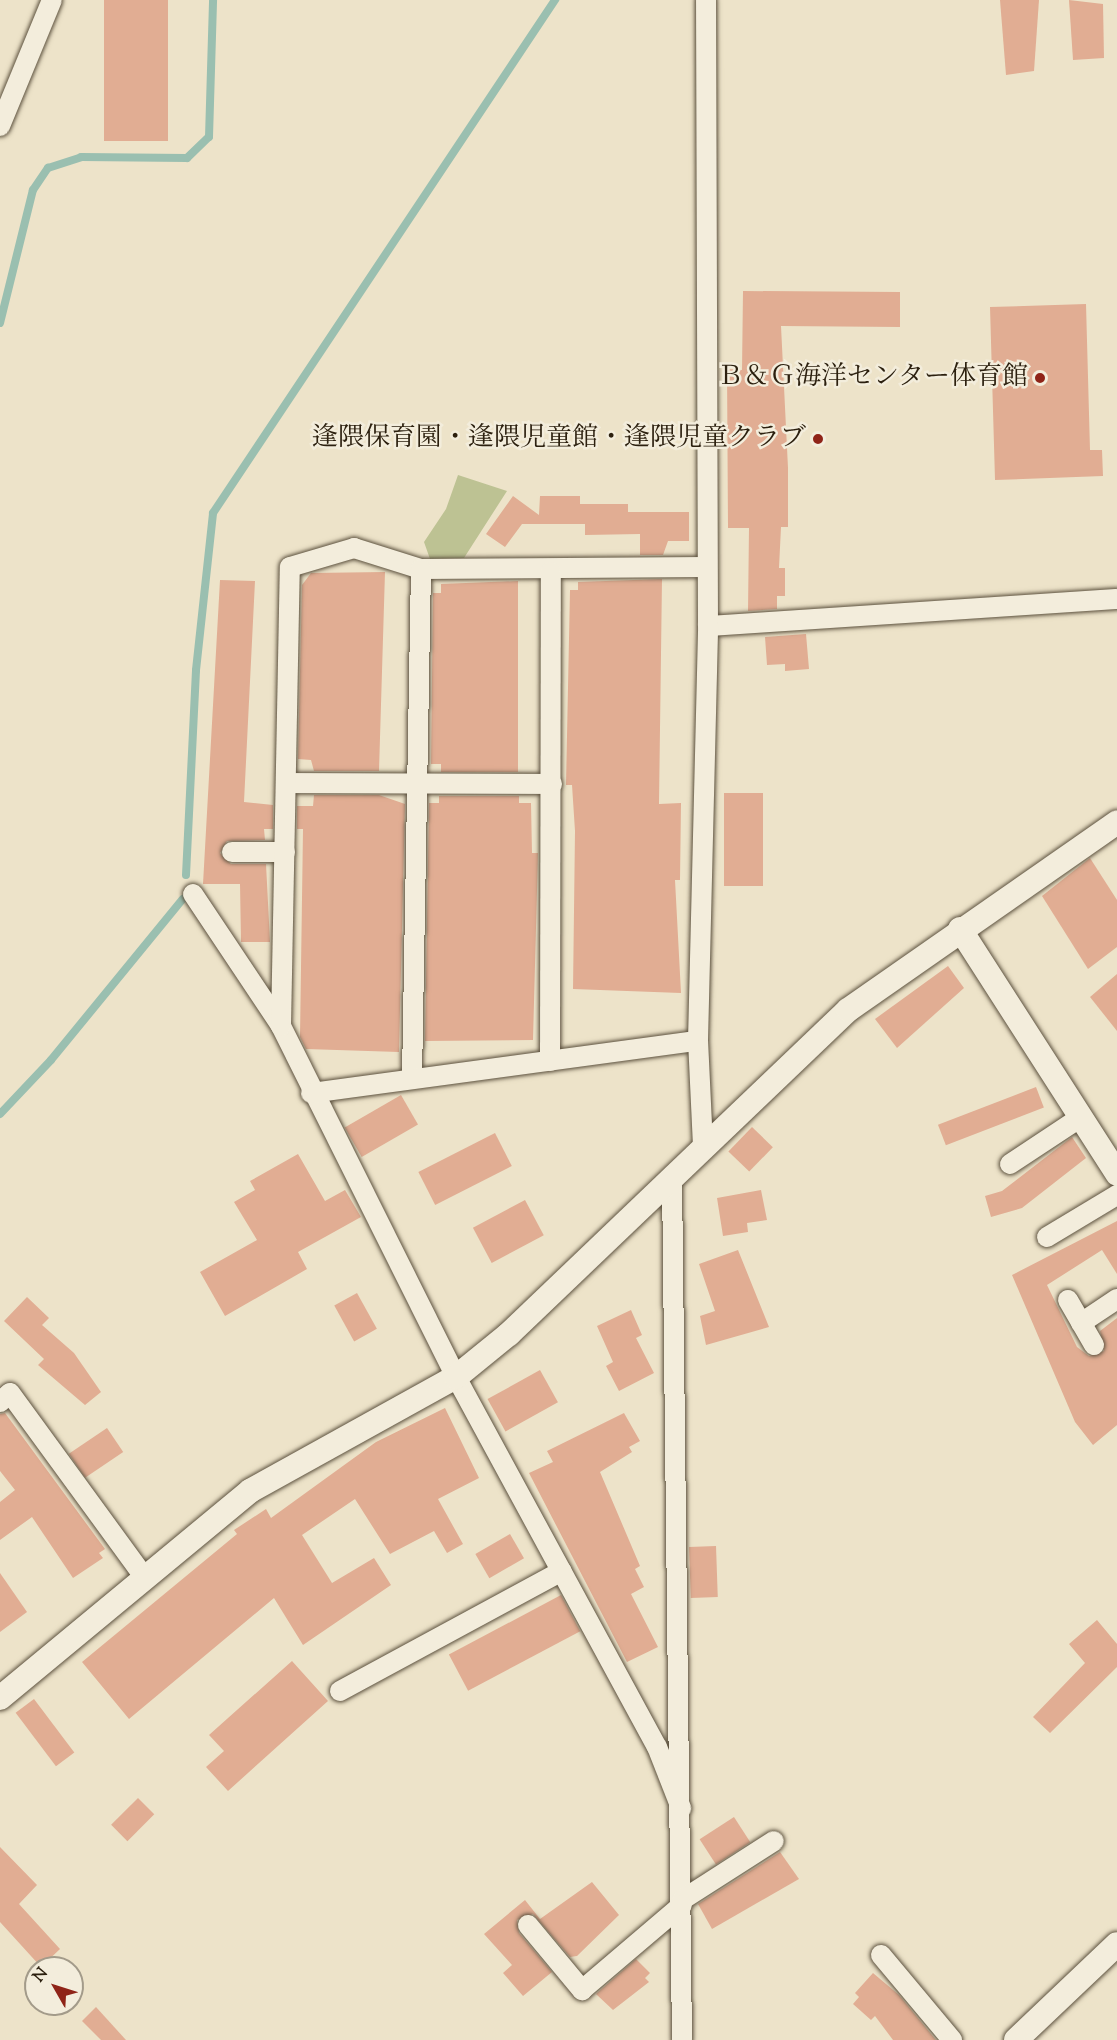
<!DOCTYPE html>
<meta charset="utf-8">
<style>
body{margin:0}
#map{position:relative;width:1117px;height:2040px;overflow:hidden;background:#ede3c9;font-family:"Sorts Mill Goudy","Noto Serif JP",serif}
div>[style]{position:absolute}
.green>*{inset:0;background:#bdc293}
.stream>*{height:8px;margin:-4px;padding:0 4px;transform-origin:4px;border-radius:4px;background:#9abfb0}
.building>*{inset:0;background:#e1ad93;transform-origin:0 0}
.roads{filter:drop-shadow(0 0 2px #5c513e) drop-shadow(0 0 2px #5c513e)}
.minor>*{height:20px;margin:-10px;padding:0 10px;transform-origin:10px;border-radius:10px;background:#f3eddc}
.tertiary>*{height:24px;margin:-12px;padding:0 12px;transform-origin:12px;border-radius:12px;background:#f3eddc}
.dots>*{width:16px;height:16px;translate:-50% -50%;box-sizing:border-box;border:3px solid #f3eddc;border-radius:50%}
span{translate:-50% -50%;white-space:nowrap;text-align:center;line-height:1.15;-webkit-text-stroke:5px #f3eddc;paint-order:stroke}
.poi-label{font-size:26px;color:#2c200f}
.right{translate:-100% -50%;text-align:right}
.north{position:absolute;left:24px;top:1956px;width:60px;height:60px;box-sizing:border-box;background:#f3eddc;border:2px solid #a39b8a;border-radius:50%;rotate:309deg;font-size:16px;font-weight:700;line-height:24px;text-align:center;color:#2c200f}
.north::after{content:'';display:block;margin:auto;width:21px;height:27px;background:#8f2418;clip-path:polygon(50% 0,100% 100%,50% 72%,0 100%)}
</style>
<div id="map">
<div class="green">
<i style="clip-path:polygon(458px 475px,507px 491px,464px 558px,430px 559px,424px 542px,446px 509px)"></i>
</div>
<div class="stream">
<i style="left:0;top:323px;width:137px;rotate:-76.1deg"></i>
<i style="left:33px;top:190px;width:27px;rotate:-56deg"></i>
<i style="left:48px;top:168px;width:35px;rotate:-18deg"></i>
<i style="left:81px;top:157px;width:106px;rotate:0.5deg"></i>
<i style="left:187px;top:158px;width:30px;rotate:-44deg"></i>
<i style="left:209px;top:137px;width:137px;rotate:-88.3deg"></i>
<i style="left:186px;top:875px;width:205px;rotate:-87.2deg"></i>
<i style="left:196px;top:670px;width:158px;rotate:-83.8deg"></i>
<i style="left:213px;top:513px;width:617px;rotate:-56.31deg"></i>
<i style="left:0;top:1114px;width:74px;rotate:-46.6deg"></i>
<i style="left:51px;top:1060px;width:208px;rotate:-50.7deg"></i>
</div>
<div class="building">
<i style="left:104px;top:0;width:64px;height:141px"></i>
<i style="clip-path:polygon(1000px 0,1039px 0,1034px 71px,1006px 75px)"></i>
<i style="clip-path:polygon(1069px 0,1103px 4px,1104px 58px,1073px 60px)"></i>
<i style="clip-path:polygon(743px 291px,900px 292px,900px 327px,781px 326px,788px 468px,788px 527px,781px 527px,779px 568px,785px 568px,785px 596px,777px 596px,777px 609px,748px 611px,749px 528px,728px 528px,727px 369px,742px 370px)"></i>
<i style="clip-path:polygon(1086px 304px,1090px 450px,1102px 450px,1103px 476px,995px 480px,990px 307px)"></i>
<i style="clip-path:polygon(513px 496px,539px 515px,540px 496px,580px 496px,580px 504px,628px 504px,628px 512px,689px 512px,689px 541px,668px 541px,663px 555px,640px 555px,640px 534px,585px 535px,585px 524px,522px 524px,505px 547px,486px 534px)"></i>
<i style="clip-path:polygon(385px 572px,379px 771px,314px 771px,311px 760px,298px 759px,302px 585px,311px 573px)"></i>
<i style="clip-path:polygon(662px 579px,659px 804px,681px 803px,680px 880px,675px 880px,681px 993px,573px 989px,575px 831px,572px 785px,566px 785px,570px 590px,578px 590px,578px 582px)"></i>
<i style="clip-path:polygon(220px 580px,255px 581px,244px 802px,273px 805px,273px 829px,264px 829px,265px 840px,227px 841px,220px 853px,231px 864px,266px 864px,270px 942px,241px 942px,240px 884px,203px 884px)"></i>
<i style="clip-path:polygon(518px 581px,518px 772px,441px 772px,441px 764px,431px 764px,433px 593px,441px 593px,441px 584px)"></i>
<i style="clip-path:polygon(806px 634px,809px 669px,785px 671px,785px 664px,767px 665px,765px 637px)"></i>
<i style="left:724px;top:793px;width:39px;height:93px"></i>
<i style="clip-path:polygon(314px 795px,379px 795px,405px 804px,399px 1052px,306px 1049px,300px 1037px,303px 829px,297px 829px,297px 806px,313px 806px)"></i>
<i style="clip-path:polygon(439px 796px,519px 796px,519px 803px,531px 803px,532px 853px,538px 853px,533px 1040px,425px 1041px,429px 803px,439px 803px)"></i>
<i style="clip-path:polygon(1090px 858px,1117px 900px,1117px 947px,1088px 969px,1042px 896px)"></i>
<i style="clip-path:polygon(948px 966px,964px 988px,897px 1048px,875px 1019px)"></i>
<i style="clip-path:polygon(1117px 974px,1117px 1031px,1090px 997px)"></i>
<i style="left:1036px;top:1087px;width:22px;height:105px;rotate:69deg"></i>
<i style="left:401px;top:1095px;width:34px;height:65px;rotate:60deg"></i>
<i style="left:752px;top:1127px;width:29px;height:34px;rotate:44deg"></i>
<i style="left:495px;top:1133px;width:37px;height:86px;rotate:63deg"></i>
<i style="clip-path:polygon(1072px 1137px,1086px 1158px,1022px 1208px,991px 1217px,985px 1196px,1002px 1191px)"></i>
<i style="clip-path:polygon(298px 1154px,325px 1201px,345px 1190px,361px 1217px,298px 1252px,307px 1269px,225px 1316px,200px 1272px,257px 1240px,234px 1202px,255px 1190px,250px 1181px)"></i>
<i style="clip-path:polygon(761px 1190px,767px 1220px,747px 1223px,748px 1232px,723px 1236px,717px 1198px)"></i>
<i style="left:525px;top:1200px;width:40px;height:59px;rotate:62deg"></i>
<i style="clip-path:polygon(1117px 1221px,1117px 1274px,1102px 1250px,1047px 1285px,1077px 1347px,1089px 1356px,1104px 1351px,1100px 1331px,1117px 1318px,1117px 1425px,1093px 1445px,1075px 1422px,1012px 1275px)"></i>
<i style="clip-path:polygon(738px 1250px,769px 1327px,706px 1345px,700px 1316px,715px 1311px,699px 1264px)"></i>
<i style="left:357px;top:1293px;width:41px;height:26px;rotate:61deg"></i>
<i style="clip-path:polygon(27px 1297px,49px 1318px,42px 1325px,74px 1353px,101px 1392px,85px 1405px,38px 1365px,44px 1359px,4px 1321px)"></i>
<i style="clip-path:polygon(631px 1310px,642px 1335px,636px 1338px,654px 1373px,619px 1391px,606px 1366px,613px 1362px,597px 1326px)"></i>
<i style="left:540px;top:1370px;width:37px;height:60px;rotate:61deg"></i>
<i style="clip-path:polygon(445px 1408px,479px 1478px,438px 1499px,463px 1544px,447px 1553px,434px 1531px,390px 1554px,355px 1499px,302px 1535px,332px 1583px,374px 1558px,391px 1585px,303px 1645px,274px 1598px,129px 1719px,82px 1662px,237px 1534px,234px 1530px,266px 1509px,271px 1518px,376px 1442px)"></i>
<i style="clip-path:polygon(5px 1413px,105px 1549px,99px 1553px,103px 1558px,73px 1578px,32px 1517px,0 1540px,0 1502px,15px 1490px,0 1471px,0 1414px)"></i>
<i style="clip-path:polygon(624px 1413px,640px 1441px,629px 1447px,632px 1452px,600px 1472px,640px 1566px,635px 1569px,644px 1587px,631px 1594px,658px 1647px,627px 1662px,529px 1473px,553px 1462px,547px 1451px)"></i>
<i style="left:107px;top:1428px;width:29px;height:46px;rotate:56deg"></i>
<i style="left:510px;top:1534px;width:28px;height:40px;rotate:60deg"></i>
<i style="left:716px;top:1546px;width:51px;height:27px;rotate:88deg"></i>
<i style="clip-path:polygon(0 1573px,27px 1612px,0 1632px)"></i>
<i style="left:561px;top:1595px;width:41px;height:127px;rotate:62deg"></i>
<i style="clip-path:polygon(1097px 1620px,1117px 1644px,1117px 1667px,1050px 1733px,1033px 1717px,1085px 1663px,1069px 1644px)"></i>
<i style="clip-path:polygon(292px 1661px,328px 1701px,228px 1791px,206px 1767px,224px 1751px,209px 1735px)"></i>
<i style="left:34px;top:1699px;width:67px;height:23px;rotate:53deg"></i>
<i style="left:138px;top:1798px;width:23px;height:38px;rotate:45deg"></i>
<i style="left:734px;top:1817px;width:30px;height:41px;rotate:57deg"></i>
<i style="clip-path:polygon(0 1847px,37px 1885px,19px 1904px,60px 1949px,41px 1967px,0 1922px)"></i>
<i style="clip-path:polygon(780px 1852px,799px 1879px,712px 1929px,698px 1904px)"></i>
<i style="clip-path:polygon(592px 1882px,619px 1915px,577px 1956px,570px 1957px,533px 1914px,517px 1920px,519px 1933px,552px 1972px,523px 1996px,503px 1973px,512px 1965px,484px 1934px,525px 1900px,540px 1919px)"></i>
<i style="clip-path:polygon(636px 1959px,650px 1973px,645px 1978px,649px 1982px,613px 2010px,596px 1994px)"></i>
<i style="clip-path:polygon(873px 1973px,899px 1995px,936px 2040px,893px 2040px,875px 2016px,871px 2020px,853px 2004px,859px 1997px,855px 1993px)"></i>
<i style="clip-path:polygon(96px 2007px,126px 2040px,101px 2040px,82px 2021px)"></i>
</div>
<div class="roads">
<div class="minor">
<i style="left:0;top:126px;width:136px;rotate:-67.6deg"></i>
<i style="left:708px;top:626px;width:410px;rotate:-3.8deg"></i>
<i style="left:287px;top:783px;width:265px;rotate:0.2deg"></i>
<i style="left:232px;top:852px;width:53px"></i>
<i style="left:193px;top:894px;width:159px;rotate:56.3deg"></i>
<i style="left:281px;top:1026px;width:392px;rotate:63.5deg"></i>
<i style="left:456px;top:1377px;width:421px;rotate:61.5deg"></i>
<i style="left:657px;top:1747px;width:66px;rotate:68.5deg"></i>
<i style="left:281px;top:1026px;width:459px;rotate:-88.9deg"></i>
<i style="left:290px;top:567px;width:67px;rotate:-16.5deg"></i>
<i style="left:354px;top:548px;width:70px;rotate:17.4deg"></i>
<i style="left:421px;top:569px;width:286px;rotate:-0.4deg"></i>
<i style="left:550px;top:1061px;width:489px;rotate:-89.9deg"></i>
<i style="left:412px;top:1078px;width:509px;rotate:-88.99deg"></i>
<i style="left:311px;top:1093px;width:390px;rotate:-7.7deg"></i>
<i style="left:703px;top:1146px;width:105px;rotate:-92.7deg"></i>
<i style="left:698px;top:1041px;width:415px;rotate:-88.6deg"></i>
<i style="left:708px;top:626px;width:626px;rotate:-90.18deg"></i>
<i style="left:1010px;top:1164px;width:85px;rotate:-33.5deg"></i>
<i style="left:672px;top:1176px;width:864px;rotate:89.34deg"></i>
<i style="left:1047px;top:1237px;width:82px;rotate:-31deg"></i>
<i style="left:1068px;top:1300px;width:52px;rotate:60deg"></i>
<i style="left:1081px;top:1323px;width:43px;rotate:-33.7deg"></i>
<i style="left:0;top:1402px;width:13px;rotate:-42deg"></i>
<i style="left:10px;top:1393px;width:228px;rotate:53.9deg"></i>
<i style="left:340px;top:1691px;width:252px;rotate:-28.4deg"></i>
<i style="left:682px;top:1900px;width:109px;rotate:-32.7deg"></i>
<i style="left:528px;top:1925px;width:85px;rotate:50.3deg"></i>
<i style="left:582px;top:1990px;width:131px;rotate:-40.4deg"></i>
<i style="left:881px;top:1955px;width:111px;rotate:50.1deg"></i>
</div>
<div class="tertiary">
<i style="left:960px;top:929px;width:291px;rotate:57.3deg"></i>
<i style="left:0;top:1698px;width:325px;rotate:-39.6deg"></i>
<i style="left:250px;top:1491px;width:235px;rotate:-29deg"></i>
<i style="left:456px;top:1377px;width:68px;rotate:-39.1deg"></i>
<i style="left:509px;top:1334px;width:469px;rotate:-43.7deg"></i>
<i style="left:848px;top:1010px;width:328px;rotate:-34.9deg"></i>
<i style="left:1016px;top:2040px;width:139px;rotate:-43.5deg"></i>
</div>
</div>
<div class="dots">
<i style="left:1040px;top:378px;background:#8f2418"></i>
<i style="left:818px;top:439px;background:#8f2418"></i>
</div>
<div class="poi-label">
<span class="right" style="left:1028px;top:378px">Ｂ＆Ｇ海洋センター体育館</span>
<span class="right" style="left:806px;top:439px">逢隈保育園・逢隈児童館・逢隈児童クラブ</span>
</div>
<div class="north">N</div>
</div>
